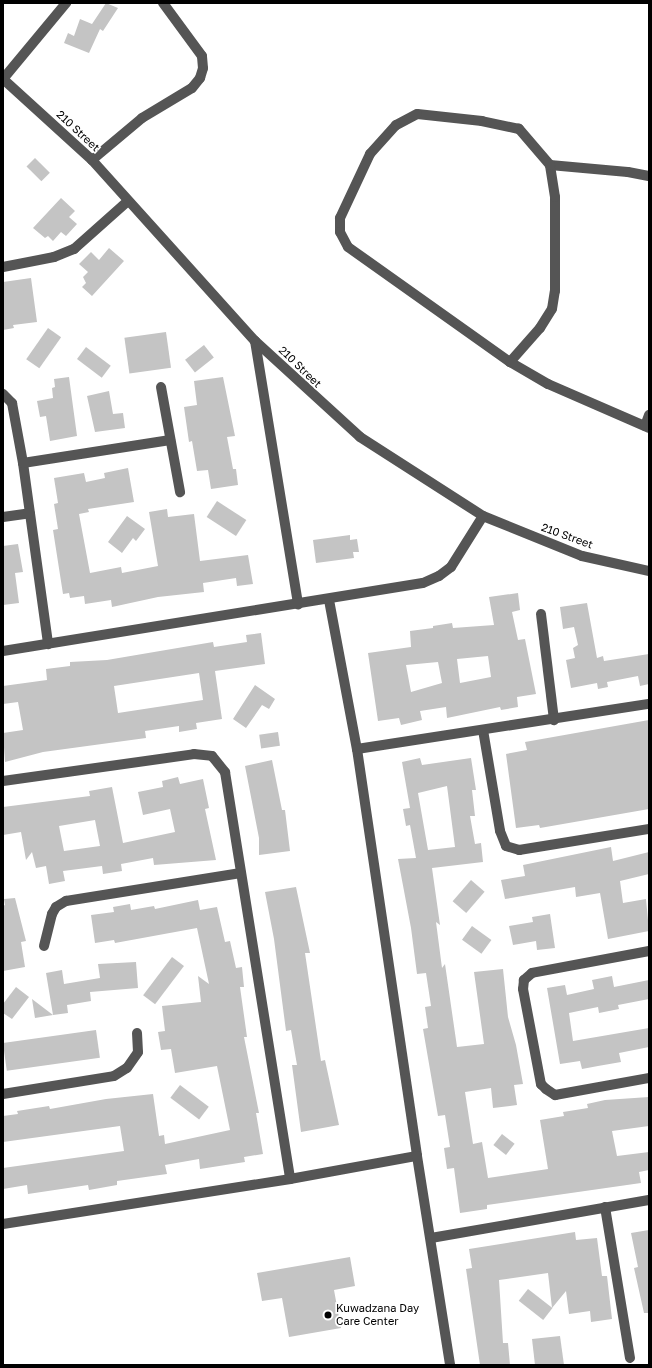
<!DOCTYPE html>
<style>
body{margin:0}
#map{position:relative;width:652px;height:1368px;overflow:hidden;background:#fff;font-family:"Golos Text",sans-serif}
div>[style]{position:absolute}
.building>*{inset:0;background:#c4c4c4;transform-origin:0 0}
.minor>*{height:10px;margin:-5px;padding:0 5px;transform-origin:5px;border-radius:5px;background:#555}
.dots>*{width:11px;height:11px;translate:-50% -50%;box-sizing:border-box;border:2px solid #fff;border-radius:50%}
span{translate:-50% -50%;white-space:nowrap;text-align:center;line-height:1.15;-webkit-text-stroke:3.5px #fff;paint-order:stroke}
.street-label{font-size:11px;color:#000}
.poi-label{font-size:11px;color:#000}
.left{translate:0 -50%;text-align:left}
.frame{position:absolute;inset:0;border:4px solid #000;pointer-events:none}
</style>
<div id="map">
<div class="building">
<i style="clip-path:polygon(106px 3px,118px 8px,103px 31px,100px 29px,89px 53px,64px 43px,68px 33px,74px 36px,80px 19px,92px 24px)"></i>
<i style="left:35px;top:158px;width:21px;height:12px;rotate:45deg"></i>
<i style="clip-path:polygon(61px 198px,75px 211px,69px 217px,77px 224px,66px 236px,61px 232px,53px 241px,48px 236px,45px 238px,33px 228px)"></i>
<i style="clip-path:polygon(109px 248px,124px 261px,92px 296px,82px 287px,86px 283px,83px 277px,88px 272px,79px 264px,91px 252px,99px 260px)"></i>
<i style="clip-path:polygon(31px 278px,37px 322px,13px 325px,14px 328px,3px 330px,3px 282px)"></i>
<i style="left:48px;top:328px;width:16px;height:38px;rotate:35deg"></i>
<i style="left:166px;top:332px;width:36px;height:42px;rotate:82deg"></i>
<i style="left:204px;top:345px;width:16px;height:24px;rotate:52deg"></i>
<i style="left:86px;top:347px;width:31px;height:15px;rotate:37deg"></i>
<i style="clip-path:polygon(69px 377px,77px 436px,50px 441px,46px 416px,40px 417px,37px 401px,53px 398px,52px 388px,55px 387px,54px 379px)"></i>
<i style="clip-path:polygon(223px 377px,235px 436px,227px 437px,233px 469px,236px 469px,238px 485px,211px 489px,208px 470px,197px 471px,192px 441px,189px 442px,184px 407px,197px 405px,194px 381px)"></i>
<i style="clip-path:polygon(109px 391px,113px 414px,123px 413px,125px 428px,95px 432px,87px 396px)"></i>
<i style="clip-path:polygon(128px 468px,134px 502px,88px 509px,89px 512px,79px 514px,90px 573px,121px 567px,122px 573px,158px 566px,149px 512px,167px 509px,168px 517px,194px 514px,200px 561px,248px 555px,253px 584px,237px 586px,236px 578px,203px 583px,204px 592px,158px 597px,112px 607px,111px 600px,85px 604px,84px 596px,70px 598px,69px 593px,63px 594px,53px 530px,58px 529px,54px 504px,58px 503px,54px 478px,84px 473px,86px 482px,105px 478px,104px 473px)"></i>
<i style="left:217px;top:501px;width:35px;height:19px;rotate:33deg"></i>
<i style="clip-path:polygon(127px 516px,145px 529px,136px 541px,133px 538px,122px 553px,108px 542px)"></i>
<i style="clip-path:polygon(350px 535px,350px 540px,357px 539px,359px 552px,353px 552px,354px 558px,316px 563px,313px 540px)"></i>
<i style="clip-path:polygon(18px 544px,23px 572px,15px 573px,19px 603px,3px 605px,3px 546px)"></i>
<i style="clip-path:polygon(evenodd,518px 593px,520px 610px,512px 612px,518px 640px,525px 639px,536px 694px,517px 697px,518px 707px,501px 710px,500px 707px,447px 718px,446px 707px,420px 711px,422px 720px,401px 725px,399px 718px,378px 721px,368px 653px,411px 647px,410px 631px,433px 628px,433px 626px,452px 623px,453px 628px,494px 625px,489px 597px,518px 593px,488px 656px,491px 677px,460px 683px,457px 659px,488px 656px,518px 593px,438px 662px,442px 683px,411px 692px,406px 665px,438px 662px)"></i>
<i style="clip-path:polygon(587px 603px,597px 658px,603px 656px,604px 661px,649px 654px,649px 684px,640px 686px,638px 676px,607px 682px,608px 687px,598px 689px,597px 683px,571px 688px,566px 660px,575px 658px,573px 648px,578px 645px,574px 627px,563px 629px,560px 607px)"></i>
<i style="clip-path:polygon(evenodd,261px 633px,265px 664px,215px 671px,222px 719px,196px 723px,197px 729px,179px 732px,179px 726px,145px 731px,146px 738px,43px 752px,5px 762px,3px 733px,23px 730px,18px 702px,3px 704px,3px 686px,47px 680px,46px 669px,70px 666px,70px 662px,107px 660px,213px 642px,214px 647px,247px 642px,246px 635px,261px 633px,199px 673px,203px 700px,118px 713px,114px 686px,199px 673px)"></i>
<i style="clip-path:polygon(255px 685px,275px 699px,269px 709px,262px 705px,246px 728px,233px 719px)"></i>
<i style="clip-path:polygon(649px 720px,649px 809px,540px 828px,539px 825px,516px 828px,506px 754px,527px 750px,525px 742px)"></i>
<i style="left:278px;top:732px;width:14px;height:19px;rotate:82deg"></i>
<i style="clip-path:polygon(evenodd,420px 758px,422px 765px,471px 758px,476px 790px,472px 790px,475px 816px,470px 816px,475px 844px,481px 843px,483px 862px,432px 868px,440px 925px,436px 922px,442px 968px,445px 964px,457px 1047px,484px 1044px,474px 972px,503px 969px,508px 1017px,516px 1045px,523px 1084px,514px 1085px,517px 1105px,493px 1108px,491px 1088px,465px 1092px,473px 1144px,482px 1142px,488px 1178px,548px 1169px,540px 1120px,564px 1116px,563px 1112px,588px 1108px,587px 1104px,605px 1100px,649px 1097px,649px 1126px,612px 1131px,617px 1156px,649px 1152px,649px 1170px,639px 1172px,641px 1183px,487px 1205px,487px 1209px,460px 1213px,454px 1168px,447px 1169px,444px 1148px,450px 1147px,445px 1115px,438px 1116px,423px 1029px,428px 1028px,425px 1007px,431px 1006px,426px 973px,417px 974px,411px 928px,398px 859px,416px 858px,410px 825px,406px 826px,403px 809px,410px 808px,402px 762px,420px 758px,447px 786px,455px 847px,428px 850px,418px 793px,447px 786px)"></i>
<i style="clip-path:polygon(272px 760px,282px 810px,285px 810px,290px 851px,259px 855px,259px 838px,245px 766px)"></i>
<i style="clip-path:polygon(evenodd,178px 777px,180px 784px,203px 779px,209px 808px,205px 809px,216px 860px,154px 865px,153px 858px,121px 864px,122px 871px,103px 874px,102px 866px,63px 871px,65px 881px,49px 884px,46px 866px,36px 868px,32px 852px,26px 860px,21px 832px,3px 835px,3px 807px,90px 796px,89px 791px,112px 787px,123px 843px,175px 832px,170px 809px,143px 815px,138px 792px,163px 787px,162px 781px,178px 777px,95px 820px,100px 846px,64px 851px,59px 826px,95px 820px)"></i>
<i style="clip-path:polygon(611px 847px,613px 861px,649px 852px,649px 874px,620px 881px,623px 903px,646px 899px,649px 931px,608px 939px,600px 893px,576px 897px,575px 887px,505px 899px,501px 880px,525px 876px,523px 865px)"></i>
<i style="left:471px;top:880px;width:18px;height:28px;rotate:41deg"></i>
<i style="clip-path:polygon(296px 887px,310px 953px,305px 953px,321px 1061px,325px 1060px,339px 1125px,301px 1132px,292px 1065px,297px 1065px,291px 1030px,286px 1031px,274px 939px,265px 892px)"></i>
<i style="clip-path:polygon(15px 898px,26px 941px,21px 942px,25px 967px,3px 971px,3px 906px,5px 905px,4px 899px)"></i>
<i style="clip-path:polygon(198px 900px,200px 910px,217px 907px,225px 942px,230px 941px,236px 968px,242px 967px,244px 987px,240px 987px,247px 1037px,244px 1037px,259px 1113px,256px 1113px,263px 1154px,244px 1157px,245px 1162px,200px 1169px,199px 1159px,165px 1165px,167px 1174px,117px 1181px,117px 1185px,89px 1190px,88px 1185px,28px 1194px,27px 1185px,3px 1189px,3px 1168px,124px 1151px,120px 1126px,3px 1142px,3px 1116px,18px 1114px,17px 1111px,49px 1106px,50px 1109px,106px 1099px,153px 1094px,159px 1136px,164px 1135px,165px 1144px,230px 1130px,217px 1066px,175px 1073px,171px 1049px,161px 1050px,158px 1032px,165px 1031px,162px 1006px,201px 1002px,198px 976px,209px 984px,197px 928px,115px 943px,114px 940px,95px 943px,91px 915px,114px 912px,113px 907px,130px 904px,131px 910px,154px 906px,155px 909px)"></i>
<i style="clip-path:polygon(550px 914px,555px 948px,537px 950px,536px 941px,513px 945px,509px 926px,533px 922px,532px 917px)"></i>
<i style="left:472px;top:926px;width:24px;height:17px;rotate:36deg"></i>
<i style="left:172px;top:957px;width:15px;height:48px;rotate:37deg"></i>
<i style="clip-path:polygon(136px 962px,138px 988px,90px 992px,91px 1001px,67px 1005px,68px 1013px,53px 1015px,46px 973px,62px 970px,64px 984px,100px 978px,98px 964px)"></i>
<i style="clip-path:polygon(612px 976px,614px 987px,649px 980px,649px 999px,618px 1005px,619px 1009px,599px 1013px,598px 1007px,569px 1013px,573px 1041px,649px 1028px,649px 1047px,619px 1053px,621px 1062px,598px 1066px,582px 1069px,580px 1061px,560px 1064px,547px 988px,565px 985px,567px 995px,594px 989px,592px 980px)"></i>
<i style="clip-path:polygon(16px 987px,29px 997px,12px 1019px,3px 1013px,3px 1004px)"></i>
<i style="clip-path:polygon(32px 999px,53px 1015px,35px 1018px)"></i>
<i style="left:96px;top:1030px;width:28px;height:94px;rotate:82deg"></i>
<i style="left:180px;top:1085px;width:36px;height:16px;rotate:37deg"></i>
<i style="left:502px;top:1134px;width:16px;height:14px;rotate:38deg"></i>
<i style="clip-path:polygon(649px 1230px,649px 1313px,644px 1313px,634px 1268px,638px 1267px,631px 1233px)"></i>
<i style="clip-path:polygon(575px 1232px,576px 1240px,597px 1238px,602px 1276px,607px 1276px,612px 1319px,591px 1322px,590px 1311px,569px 1314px,566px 1291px,552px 1308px,548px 1273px,499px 1280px,503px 1343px,508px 1343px,510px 1365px,480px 1365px,466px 1269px,472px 1268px,469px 1249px)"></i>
<i style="clip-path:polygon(350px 1257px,355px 1286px,334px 1290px,341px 1328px,289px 1337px,282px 1298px,262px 1301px,257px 1273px)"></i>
<i style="left:528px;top:1289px;width:31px;height:15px;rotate:38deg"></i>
<i style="clip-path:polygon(560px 1336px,564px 1365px,535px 1365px,532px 1339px)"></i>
</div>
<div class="minor">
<i style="left:3px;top:79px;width:120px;rotate:42.3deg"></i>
<i style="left:92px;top:160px;width:244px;rotate:48deg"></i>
<i style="left:255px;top:341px;width:142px;rotate:42.4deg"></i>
<i style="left:360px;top:437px;width:146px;rotate:32.7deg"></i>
<i style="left:483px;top:516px;width:107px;rotate:22deg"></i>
<i style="left:582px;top:556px;width:69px;rotate:12.6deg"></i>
<i style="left:3px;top:79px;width:99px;rotate:-50.3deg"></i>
<i style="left:92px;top:160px;width:65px;rotate:-40deg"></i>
<i style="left:142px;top:118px;width:58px;rotate:-31deg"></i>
<i style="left:192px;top:88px;width:13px;rotate:-51deg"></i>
<i style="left:200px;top:78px;width:10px;rotate:-73deg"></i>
<i style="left:203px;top:68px;width:12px;rotate:-95deg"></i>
<i style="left:202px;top:56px;width:66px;rotate:-126.3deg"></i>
<i style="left:550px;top:165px;width:78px;rotate:5.1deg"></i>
<i style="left:628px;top:172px;width:21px;rotate:11deg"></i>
<i style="left:3px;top:267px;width:52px;rotate:-11.1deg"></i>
<i style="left:54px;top:257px;width:22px;rotate:-22deg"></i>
<i style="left:74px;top:249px;width:71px;rotate:-41.6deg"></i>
<i style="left:255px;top:341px;width:267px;rotate:80.7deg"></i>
<i style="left:510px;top:362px;width:45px;rotate:-48.6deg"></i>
<i style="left:540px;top:328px;width:22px;rotate:-58deg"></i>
<i style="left:552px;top:309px;width:18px;rotate:-81deg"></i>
<i style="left:555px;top:291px;width:94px;rotate:-90deg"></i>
<i style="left:555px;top:197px;width:32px;rotate:-99deg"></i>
<i style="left:550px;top:165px;width:48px;rotate:-130.7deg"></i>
<i style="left:519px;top:129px;width:38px;rotate:-168deg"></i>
<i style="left:482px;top:121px;width:65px;rotate:-173.9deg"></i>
<i style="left:417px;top:114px;width:24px;rotate:152deg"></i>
<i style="left:396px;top:125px;width:39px;rotate:132deg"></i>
<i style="left:370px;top:154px;width:71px;rotate:115.1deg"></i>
<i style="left:340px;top:218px;width:14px;rotate:90deg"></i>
<i style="left:340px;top:232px;width:17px;rotate:62deg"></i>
<i style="left:348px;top:247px;width:199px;rotate:35.4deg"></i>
<i style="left:510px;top:362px;width:44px;rotate:30.1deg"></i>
<i style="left:548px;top:384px;width:110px;rotate:23.5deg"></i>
<i style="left:161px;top:387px;width:107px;rotate:79.7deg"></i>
<i style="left:3px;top:394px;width:13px;rotate:45deg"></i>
<i style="left:12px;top:403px;width:61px;rotate:79.6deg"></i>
<i style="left:23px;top:463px;width:183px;rotate:82.1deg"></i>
<i style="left:645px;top:426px;width:12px;rotate:-70deg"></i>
<i style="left:23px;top:463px;width:149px;rotate:-8.9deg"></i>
<i style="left:3px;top:517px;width:27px;rotate:-8deg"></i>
<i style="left:329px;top:600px;width:152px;rotate:79.4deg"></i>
<i style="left:357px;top:749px;width:411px;rotate:81.6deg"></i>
<i style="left:541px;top:614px;width:107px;rotate:83deg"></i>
<i style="left:3px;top:651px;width:425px;rotate:-9.2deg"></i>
<i style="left:423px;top:583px;width:17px;rotate:-24deg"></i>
<i style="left:439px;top:576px;width:15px;rotate:-37deg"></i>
<i style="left:451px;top:567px;width:60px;rotate:-57.9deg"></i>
<i style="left:483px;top:730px;width:102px;rotate:80.4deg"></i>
<i style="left:500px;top:831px;width:16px;rotate:68deg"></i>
<i style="left:506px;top:846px;width:14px;rotate:17deg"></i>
<i style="left:519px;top:850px;width:132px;rotate:-9.2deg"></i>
<i style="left:357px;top:749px;width:295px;rotate:-8.8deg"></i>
<i style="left:3px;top:781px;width:193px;rotate:-8deg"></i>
<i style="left:194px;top:754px;width:18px;rotate:6deg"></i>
<i style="left:212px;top:756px;width:21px;rotate:51deg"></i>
<i style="left:225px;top:772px;width:412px;rotate:80.9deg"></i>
<i style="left:44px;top:946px;width:33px;rotate:-76deg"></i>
<i style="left:52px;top:914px;width:8px;rotate:-60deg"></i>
<i style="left:56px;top:907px;width:12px;rotate:-31deg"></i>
<i style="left:66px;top:901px;width:177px;rotate:-9.1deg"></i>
<i style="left:649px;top:951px;width:119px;rotate:169.4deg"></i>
<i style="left:532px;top:973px;width:11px;rotate:139deg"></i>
<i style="left:524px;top:980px;width:9px;rotate:96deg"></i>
<i style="left:523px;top:989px;width:97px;rotate:79.3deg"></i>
<i style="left:541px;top:1084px;width:7px;rotate:45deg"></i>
<i style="left:546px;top:1089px;width:11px;rotate:34deg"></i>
<i style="left:555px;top:1095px;width:96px;rotate:-10.3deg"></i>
<i style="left:3px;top:1094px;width:112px;rotate:-9.2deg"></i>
<i style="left:114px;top:1076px;width:15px;rotate:-32deg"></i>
<i style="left:127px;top:1068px;width:19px;rotate:-55deg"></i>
<i style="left:138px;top:1052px;width:19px;rotate:-93deg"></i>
<i style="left:605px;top:1207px;width:153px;rotate:80.6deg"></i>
<i style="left:3px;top:1224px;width:291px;rotate:-8.9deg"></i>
<i style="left:290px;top:1179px;width:129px;rotate:-10.3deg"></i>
<i style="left:417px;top:1156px;width:212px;rotate:81deg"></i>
<i style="left:431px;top:1238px;width:221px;rotate:-9.9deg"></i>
</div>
<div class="dots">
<i style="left:328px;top:1315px;background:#000"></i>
</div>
<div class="street-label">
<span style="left:78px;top:131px;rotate:43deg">210 Street</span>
<span style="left:300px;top:367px;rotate:44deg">210 Street</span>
<span style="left:567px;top:536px;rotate:20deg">210 Street</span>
</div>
<div class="poi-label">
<span class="left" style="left:336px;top:1315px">Kuwadzana Day<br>Care Center</span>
</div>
<div class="frame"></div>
</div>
